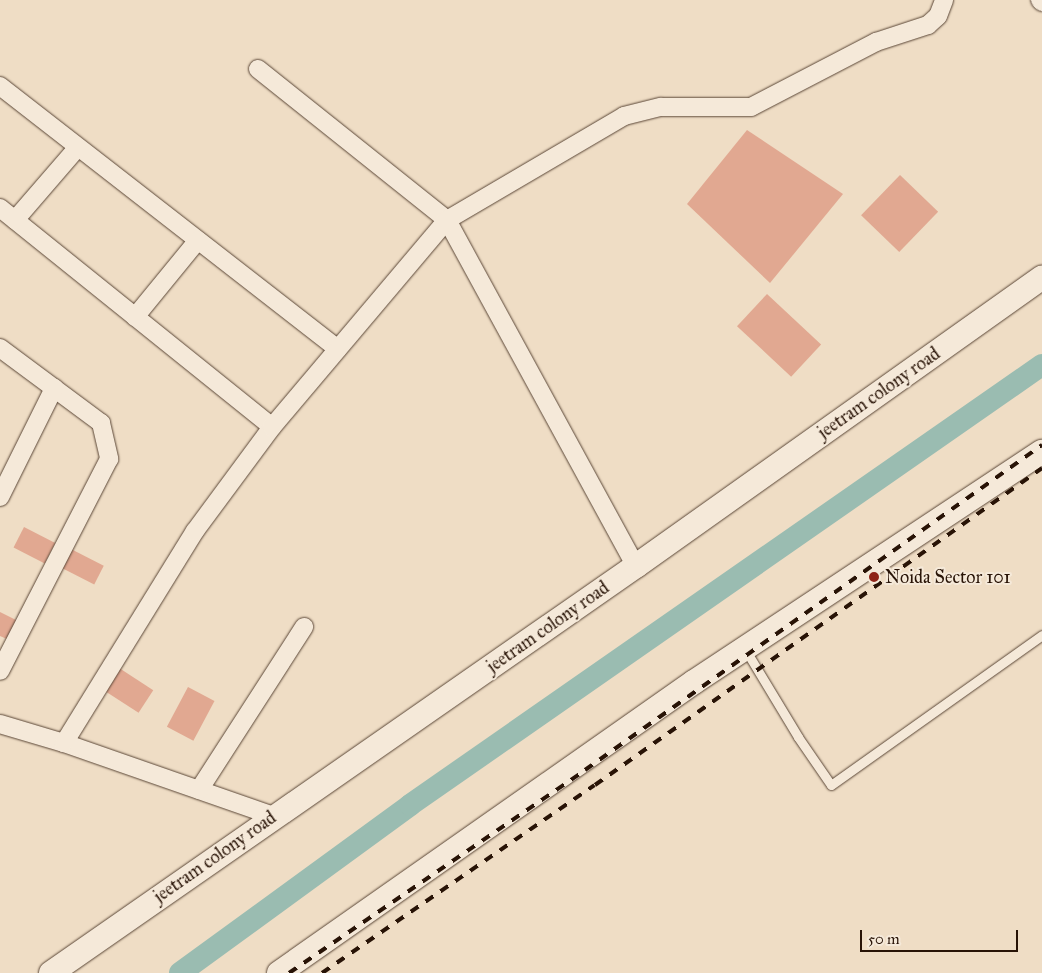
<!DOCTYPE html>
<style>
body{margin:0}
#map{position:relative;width:1042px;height:973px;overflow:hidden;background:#efddc5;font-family:"IM FELL Great Primer",serif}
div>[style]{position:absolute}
.canal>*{height:22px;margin:-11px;padding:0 11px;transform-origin:11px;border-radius:11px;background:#9abcb1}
.building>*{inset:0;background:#e1a891;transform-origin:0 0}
.roads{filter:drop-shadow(0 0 1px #5a4636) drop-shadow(0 0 1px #5a4636)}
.lane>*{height:9px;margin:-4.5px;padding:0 4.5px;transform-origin:4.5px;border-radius:4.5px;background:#f5e9d9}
.street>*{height:18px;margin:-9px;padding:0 9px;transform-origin:9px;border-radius:9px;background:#f5e9d9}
.secondary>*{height:24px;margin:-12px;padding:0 12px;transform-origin:12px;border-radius:12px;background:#f5e9d9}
.rail>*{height:4px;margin-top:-2px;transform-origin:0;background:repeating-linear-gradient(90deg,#281306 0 9px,transparent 0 18px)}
.dots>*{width:14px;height:14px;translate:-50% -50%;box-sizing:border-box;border:2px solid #f5e9d9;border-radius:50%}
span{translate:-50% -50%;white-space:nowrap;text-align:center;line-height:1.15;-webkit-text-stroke:4px #f5e9d9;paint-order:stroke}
.street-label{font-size:18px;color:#281306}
.poi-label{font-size:18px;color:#281306}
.left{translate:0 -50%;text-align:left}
.scale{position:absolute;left:860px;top:930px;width:158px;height:22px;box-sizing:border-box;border:2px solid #281306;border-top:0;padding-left:6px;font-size:15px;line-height:18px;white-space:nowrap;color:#281306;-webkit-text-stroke:4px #f5e9d9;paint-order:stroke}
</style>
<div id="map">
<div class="canal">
<i style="left:180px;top:973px;width:285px;rotate:-36.1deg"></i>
<i style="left:410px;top:805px;width:770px;rotate:-34.85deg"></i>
</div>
<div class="building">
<i style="clip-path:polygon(747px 130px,843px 194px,770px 283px,687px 204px)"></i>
<i style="left:900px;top:175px;width:53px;height:56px;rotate:44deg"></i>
<i style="left:767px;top:294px;width:74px;height:44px;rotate:43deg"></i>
<i style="left:24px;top:527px;width:35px;height:23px;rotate:27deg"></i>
<i style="left:69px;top:548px;width:39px;height:21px;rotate:27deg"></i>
<i style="clip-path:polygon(0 612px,18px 621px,9px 640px,0 636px)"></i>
<i style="left:113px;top:664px;width:48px;height:27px;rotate:33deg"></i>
<i style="left:188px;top:687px;width:30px;height:45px;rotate:28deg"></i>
</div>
<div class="roads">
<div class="lane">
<i style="left:745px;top:649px;width:103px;rotate:58.9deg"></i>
<i style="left:798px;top:737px;width:58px;rotate:55.5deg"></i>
<i style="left:831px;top:785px;width:259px;rotate:-35.4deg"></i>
</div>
<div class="street">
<i style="left:1040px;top:0;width:3px;rotate:45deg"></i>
<i style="left:258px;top:69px;width:242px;rotate:38.6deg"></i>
<i style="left:447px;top:220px;width:394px;rotate:61.4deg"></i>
<i style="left:0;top:86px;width:428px;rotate:37.9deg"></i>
<i style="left:0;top:208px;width:349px;rotate:38.8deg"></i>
<i style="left:15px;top:220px;width:96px;rotate:-49.2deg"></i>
<i style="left:135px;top:317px;width:99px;rotate:-50.7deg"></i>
<i style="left:0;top:348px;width:126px;rotate:36.6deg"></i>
<i style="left:101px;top:423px;width:37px;rotate:77deg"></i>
<i style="left:109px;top:459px;width:238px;rotate:117.2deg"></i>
<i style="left:0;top:497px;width:122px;rotate:-63.6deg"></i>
<i style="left:0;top:724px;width:67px;rotate:16.5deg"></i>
<i style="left:64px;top:743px;width:222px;rotate:19.2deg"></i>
<i style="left:64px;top:743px;width:249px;rotate:-58.3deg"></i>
<i style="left:195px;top:531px;width:129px;rotate:-53.5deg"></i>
<i style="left:272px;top:427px;width:271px;rotate:-49.8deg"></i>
<i style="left:447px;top:220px;width:205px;rotate:-30.4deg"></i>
<i style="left:624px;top:116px;width:38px;rotate:-14deg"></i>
<i style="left:661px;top:107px;width:90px"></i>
<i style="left:751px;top:107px;width:141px;rotate:-27.5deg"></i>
<i style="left:876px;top:42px;width:55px;rotate:-18.1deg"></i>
<i style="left:928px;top:25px;width:13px;rotate:-42deg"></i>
<i style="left:938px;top:16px;width:17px;rotate:-69deg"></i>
<i style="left:199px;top:790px;width:194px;rotate:-57.2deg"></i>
</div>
<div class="secondary">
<i style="left:51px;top:973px;width:713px;rotate:-34.83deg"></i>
<i style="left:636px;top:566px;width:498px;rotate:-35.4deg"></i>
<i style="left:279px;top:973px;width:507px;rotate:-35.04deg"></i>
<i style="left:694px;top:682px;width:417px;rotate:-33.5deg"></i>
</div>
</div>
<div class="rail">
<i style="left:289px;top:973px;width:359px;rotate:-34.4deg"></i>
<i style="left:585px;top:770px;width:561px;rotate:-35.42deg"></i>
<i style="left:322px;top:973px;width:331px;rotate:-34.6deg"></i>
<i style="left:595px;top:785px;width:548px;rotate:-35.34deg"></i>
</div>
<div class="dots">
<i style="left:874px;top:577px;background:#8f2418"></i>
</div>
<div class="street-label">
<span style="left:879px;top:393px;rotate:-35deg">jeetram colony road</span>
<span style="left:548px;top:627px;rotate:-35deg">jeetram colony road</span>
<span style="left:215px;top:857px;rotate:-35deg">jeetram colony road</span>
</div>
<div class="poi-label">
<span class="left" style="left:885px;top:577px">Noida Sector 101</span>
</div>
<div class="scale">50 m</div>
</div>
